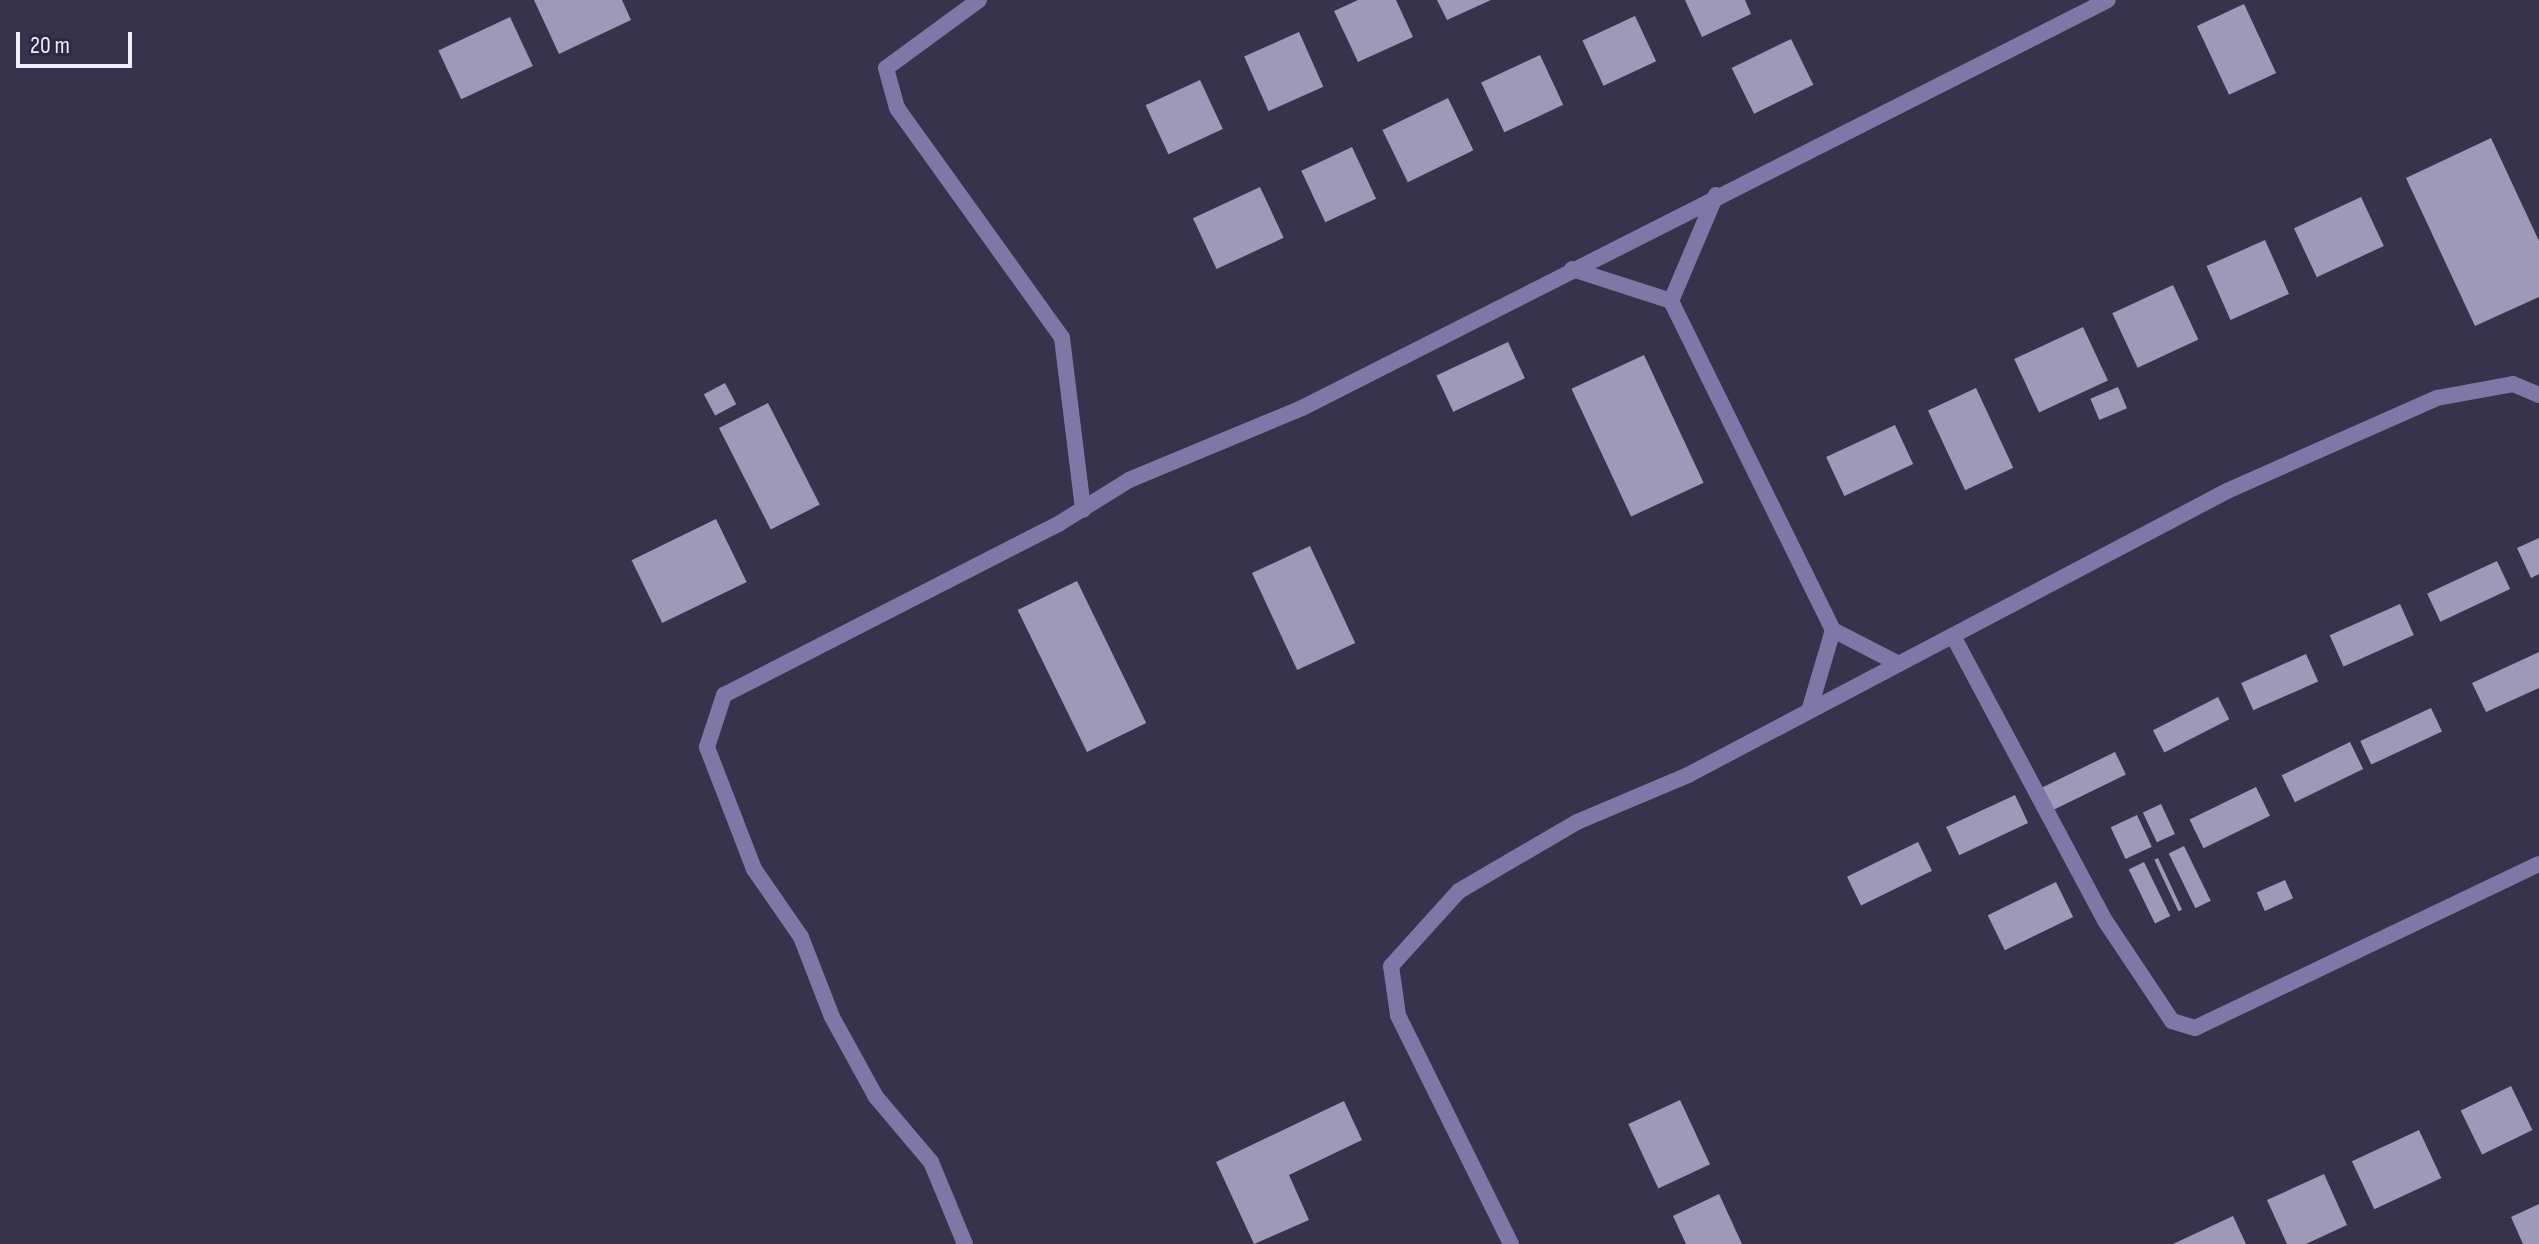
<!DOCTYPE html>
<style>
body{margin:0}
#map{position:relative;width:2539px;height:1244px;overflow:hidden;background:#37334c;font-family:"Sofia Sans Condensed",sans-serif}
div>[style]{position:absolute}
.building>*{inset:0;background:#9e99b8;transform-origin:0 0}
.lane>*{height:16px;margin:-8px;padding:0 8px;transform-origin:8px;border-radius:8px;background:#7f77a5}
.street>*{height:16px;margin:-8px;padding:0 8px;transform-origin:8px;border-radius:8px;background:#7f77a5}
span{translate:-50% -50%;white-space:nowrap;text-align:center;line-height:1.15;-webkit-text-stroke:8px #2d2941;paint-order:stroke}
.scale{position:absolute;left:16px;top:32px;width:116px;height:36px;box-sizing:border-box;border:4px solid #efedfd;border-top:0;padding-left:10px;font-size:24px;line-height:28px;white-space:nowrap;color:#efedfd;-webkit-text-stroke:6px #2d2941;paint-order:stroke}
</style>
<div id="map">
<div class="building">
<i style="clip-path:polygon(534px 0,622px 0,631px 20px,559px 54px)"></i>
<i style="clip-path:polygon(1358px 0,1396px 0,1413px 37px,1358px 62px,1334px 11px)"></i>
<i style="clip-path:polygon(1437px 0,1491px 0,1447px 20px)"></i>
<i style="clip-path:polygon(1685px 0,1745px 0,1751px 14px,1702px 37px)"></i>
<i style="left:2244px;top:4px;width:76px;height:52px;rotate:65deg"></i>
<i style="left:1635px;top:16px;width:50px;height:58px;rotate:65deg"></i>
<i style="left:510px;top:17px;width:54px;height:79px;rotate:65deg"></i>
<i style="left:1299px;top:32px;width:60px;height:60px;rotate:66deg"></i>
<i style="left:1791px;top:39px;width:51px;height:66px;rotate:64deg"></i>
<i style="left:1540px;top:55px;width:55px;height:65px;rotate:65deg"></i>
<i style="left:1200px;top:80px;width:54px;height:60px;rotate:65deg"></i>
<i style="left:1448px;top:98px;width:58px;height:73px;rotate:64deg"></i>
<i style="clip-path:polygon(2491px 138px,2539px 241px,2539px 297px,2475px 326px,2406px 178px)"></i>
<i style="left:1352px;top:147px;width:57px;height:56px;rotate:65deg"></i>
<i style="left:1260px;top:187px;width:56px;height:74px;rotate:65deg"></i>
<i style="left:2361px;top:197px;width:54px;height:74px;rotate:65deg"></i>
<i style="left:2265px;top:240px;width:59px;height:64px;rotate:66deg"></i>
<i style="left:2173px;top:285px;width:60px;height:67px;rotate:65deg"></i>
<i style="left:2083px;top:327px;width:59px;height:76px;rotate:65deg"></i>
<i style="left:1508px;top:342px;width:40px;height:79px;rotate:65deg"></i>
<i style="left:1644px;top:355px;width:141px;height:80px;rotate:65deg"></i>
<i style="left:725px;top:383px;width:24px;height:24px;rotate:62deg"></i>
<i style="left:2118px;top:387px;width:23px;height:30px;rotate:67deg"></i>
<i style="left:1976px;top:388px;width:88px;height:53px;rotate:65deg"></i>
<i style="left:768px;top:403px;width:114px;height:55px;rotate:63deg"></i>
<i style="left:1895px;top:425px;width:43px;height:76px;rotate:65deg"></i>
<i style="left:716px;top:519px;width:70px;height:94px;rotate:64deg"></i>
<i style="clip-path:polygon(2539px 538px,2539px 574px,2531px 578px,2517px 548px)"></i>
<i style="left:1310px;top:546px;width:107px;height:64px;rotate:65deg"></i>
<i style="left:2497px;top:561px;width:31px;height:77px;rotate:65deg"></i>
<i style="left:1077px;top:581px;width:158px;height:66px;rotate:64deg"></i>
<i style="left:2400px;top:604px;width:34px;height:77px;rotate:66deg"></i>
<i style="clip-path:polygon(2539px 652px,2539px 688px,2486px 712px,2472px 683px)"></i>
<i style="left:2306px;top:654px;width:30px;height:71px;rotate:66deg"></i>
<i style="left:2218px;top:697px;width:25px;height:73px;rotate:63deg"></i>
<i style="left:2431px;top:708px;width:26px;height:78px;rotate:65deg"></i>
<i style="left:2350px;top:742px;width:30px;height:76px;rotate:64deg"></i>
<i style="left:2115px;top:752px;width:25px;height:81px;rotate:64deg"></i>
<i style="left:2256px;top:787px;width:32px;height:74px;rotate:64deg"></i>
<i style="left:2015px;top:795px;width:31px;height:76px;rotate:65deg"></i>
<i style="left:2161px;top:804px;width:33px;height:20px;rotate:65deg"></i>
<i style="left:2137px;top:815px;width:35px;height:29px;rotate:65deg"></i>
<i style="left:1918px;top:842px;width:32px;height:79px;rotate:64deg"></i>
<i style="left:2184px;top:846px;width:61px;height:17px;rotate:64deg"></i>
<i style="left:2158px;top:858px;width:57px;height:4px;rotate:65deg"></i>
<i style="left:2144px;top:862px;width:60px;height:17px;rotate:64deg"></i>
<i style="left:2285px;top:880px;width:20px;height:31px;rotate:66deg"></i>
<i style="left:2056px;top:882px;width:39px;height:76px;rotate:64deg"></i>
<i style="left:2511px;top:1086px;width:49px;height:56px;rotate:64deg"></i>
<i style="left:1680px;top:1100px;width:71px;height:57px;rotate:65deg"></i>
<i style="clip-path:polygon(1344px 1101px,1362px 1140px,1289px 1175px,1309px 1220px,1254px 1244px,1216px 1162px)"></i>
<i style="left:2419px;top:1130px;width:53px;height:74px;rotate:65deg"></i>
<i style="clip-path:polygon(2324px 1174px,2347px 1225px,2306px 1244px,2287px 1244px,2267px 1200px)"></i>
<i style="clip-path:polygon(1719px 1194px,1742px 1244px,1686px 1244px,1673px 1216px)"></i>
<i style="clip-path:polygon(2539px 1204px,2539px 1244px,2523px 1244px,2511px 1217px)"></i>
<i style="clip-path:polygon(2233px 1216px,2246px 1244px,2173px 1244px)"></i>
</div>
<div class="lane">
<i style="left:979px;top:0;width:115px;rotate:143.8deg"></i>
<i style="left:886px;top:68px;width:41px;rotate:74.6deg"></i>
<i style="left:897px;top:108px;width:283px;rotate:54.3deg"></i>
<i style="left:1062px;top:338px;width:173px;rotate:83deg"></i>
</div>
<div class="street">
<i style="left:1716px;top:195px;width:115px;rotate:113deg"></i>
<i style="left:1671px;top:301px;width:367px;rotate:63.8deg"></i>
<i style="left:1833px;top:630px;width:74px;rotate:27.3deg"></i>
<i style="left:1572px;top:269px;width:104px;rotate:17.9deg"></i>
<i style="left:1953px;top:636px;width:324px;rotate:61.9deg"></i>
<i style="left:2106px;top:922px;width:119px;rotate:56.3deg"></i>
<i style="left:2172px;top:1021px;width:24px;rotate:17deg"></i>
<i style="left:2195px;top:1028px;width:381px;rotate:-25.5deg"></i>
<i style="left:1810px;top:708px;width:81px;rotate:-73.6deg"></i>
<i style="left:965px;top:1244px;width:89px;rotate:-112.5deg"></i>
<i style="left:931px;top:1162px;width:85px;rotate:-130.2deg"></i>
<i style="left:876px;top:1097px;width:91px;rotate:-118.8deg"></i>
<i style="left:832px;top:1017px;width:86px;rotate:-111.2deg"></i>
<i style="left:801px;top:937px;width:83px;rotate:-124.7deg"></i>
<i style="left:754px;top:869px;width:131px;rotate:-111.1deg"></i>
<i style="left:707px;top:747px;width:55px;rotate:-71.9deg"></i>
<i style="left:724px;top:695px;width:377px;rotate:-27.1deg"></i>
<i style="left:1060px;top:523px;width:81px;rotate:-31.9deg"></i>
<i style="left:1129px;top:480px;width:187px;rotate:-22.6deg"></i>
<i style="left:1302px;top:408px;width:903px;rotate:-26.85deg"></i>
<i style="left:1511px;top:1244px;width:255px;rotate:-116.3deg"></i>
<i style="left:1398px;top:1015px;width:49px;rotate:-98.1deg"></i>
<i style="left:1391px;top:966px;width:101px;rotate:-47.8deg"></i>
<i style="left:1459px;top:891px;width:137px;rotate:-30.3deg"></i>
<i style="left:1577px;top:822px;width:121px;rotate:-22.9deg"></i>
<i style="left:1688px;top:775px;width:609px;rotate:-27.78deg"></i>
<i style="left:2227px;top:491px;width:230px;rotate:-23.9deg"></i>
<i style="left:2437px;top:398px;width:77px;rotate:-10.4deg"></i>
<i style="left:2513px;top:384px;width:28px;rotate:23deg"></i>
</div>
<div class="scale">20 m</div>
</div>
